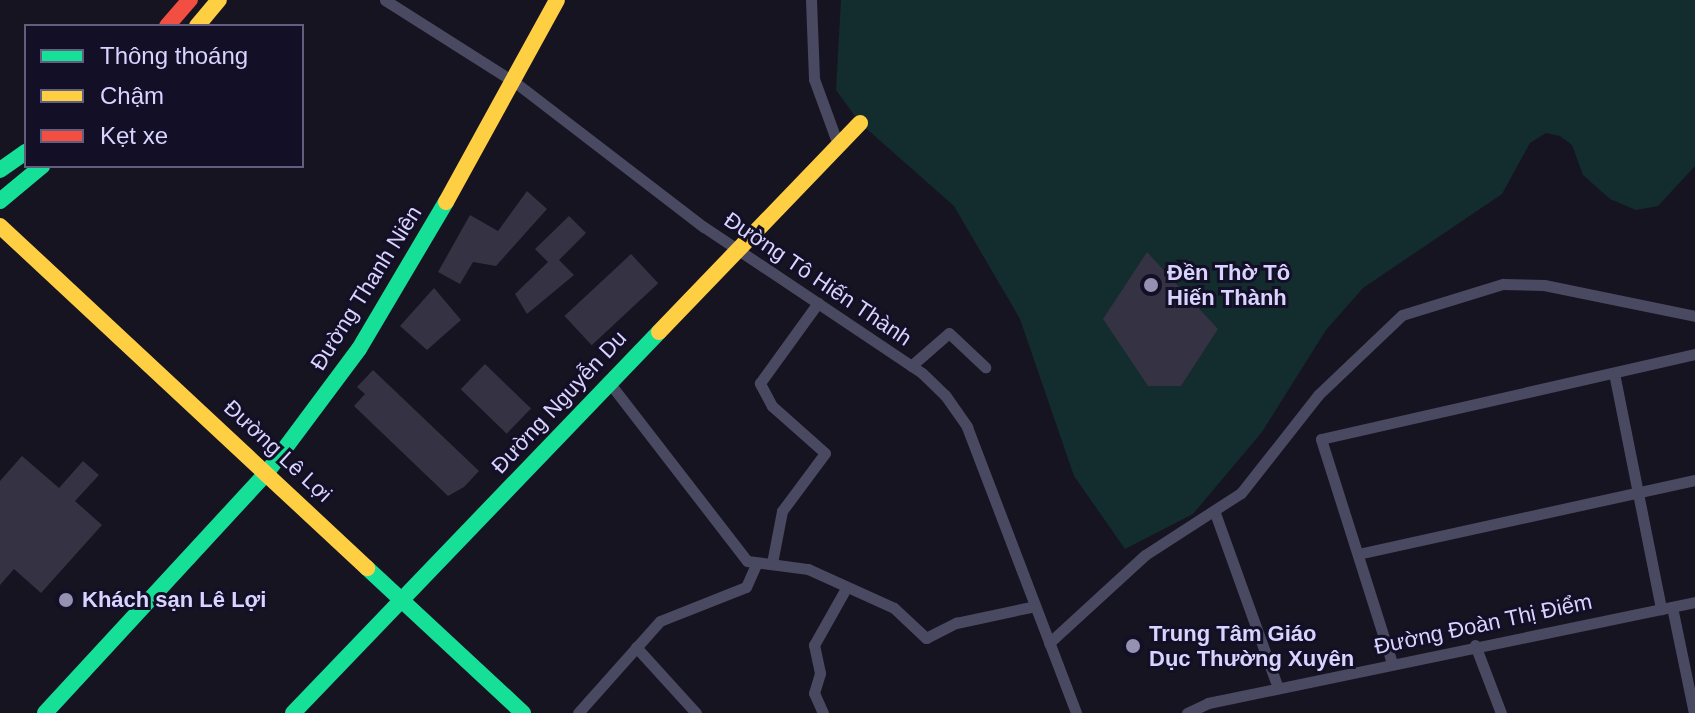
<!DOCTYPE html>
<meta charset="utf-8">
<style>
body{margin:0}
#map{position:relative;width:1695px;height:713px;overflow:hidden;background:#161421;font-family:Helvetica,sans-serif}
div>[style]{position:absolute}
.green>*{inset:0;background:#132c2d}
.building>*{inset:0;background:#343243;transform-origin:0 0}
.street>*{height:11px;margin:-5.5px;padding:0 5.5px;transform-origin:5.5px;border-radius:5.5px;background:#4a4962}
.fast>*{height:16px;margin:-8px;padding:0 8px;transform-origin:8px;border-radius:8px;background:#16e098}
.slow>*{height:16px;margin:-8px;padding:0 8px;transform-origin:8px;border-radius:8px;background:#ffcf43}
.jam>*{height:16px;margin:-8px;padding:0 8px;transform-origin:8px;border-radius:8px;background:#f24e42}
.dots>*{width:22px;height:22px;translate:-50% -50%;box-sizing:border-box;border:4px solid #130f26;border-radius:50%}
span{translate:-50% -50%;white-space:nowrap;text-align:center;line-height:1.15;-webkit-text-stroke:6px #130f26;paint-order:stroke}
.poi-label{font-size:22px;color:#d9d4ff;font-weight:700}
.left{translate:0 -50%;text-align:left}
.street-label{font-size:22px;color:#d9d4ff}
.legend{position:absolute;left:24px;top:24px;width:280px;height:144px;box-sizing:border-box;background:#130f26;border:2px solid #625e7d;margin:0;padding:10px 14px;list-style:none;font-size:24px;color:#d9d4ff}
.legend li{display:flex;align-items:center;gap:16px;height:40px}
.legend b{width:40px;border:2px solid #625e7d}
</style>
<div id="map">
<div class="green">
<i style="clip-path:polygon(841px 0,1695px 0,1695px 166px,1658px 206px,1636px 210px,1610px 199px,1583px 175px,1572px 145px,1560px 136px,1546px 133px,1530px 143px,1502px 194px,1363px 288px,1326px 330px,1262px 432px,1193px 514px,1125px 549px,1074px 476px,1020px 319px,954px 206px,860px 123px,836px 90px)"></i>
</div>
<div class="building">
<i style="clip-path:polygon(527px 191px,547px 209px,496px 266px,473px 262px,460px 284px,438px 272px,470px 215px,498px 231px)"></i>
<i style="clip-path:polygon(569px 216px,586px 233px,559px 260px,574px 275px,527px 314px,515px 294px,548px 262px,535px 249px)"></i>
<i style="clip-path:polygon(1147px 252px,1218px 329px,1181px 386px,1148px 386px,1103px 319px)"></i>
<i style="left:631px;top:254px;width:40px;height:91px;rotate:47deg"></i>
<i style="clip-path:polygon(434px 288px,461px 320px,427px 350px,400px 326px)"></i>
<i style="left:485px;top:364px;width:64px;height:35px;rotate:44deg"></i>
<i style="clip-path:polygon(373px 370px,479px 471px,464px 487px,448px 496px,354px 406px,365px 394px,357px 387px)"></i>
<i style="clip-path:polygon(22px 456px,59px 488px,83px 461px,99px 475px,75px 501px,102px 525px,41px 593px,14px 569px,0 585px,0 481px)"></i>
</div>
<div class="street">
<i style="left:385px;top:0;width:155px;rotate:32.4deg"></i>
<i style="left:516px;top:83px;width:237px;rotate:37.5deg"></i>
<i style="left:704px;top:227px;width:262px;rotate:33.8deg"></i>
<i style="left:922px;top:373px;width:32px;rotate:44deg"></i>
<i style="left:945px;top:395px;width:39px;rotate:55deg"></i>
<i style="left:967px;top:427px;width:306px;rotate:69.1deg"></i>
<i style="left:811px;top:0;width:79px;rotate:87.8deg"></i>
<i style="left:814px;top:79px;width:67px;rotate:69.9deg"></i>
<i style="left:911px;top:366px;width:50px;rotate:-41deg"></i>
<i style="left:949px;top:333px;width:50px;rotate:43.4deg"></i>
<i style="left:1614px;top:373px;width:241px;rotate:78.7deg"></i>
<i style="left:608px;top:381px;width:227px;rotate:52.3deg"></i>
<i style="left:747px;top:561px;width:62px;rotate:7.5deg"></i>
<i style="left:808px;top:569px;width:94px;rotate:24.4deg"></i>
<i style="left:894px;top:608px;width:44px;rotate:43.2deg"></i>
<i style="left:926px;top:638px;width:34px;rotate:-27deg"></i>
<i style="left:956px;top:623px;width:81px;rotate:-12.1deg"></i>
<i style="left:1215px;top:513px;width:186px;rotate:70.2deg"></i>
<i style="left:1358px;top:554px;width:345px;rotate:-12.4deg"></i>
<i style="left:772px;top:563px;width:53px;rotate:-79.1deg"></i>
<i style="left:782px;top:511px;width:72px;rotate:-53.4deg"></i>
<i style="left:825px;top:453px;width:71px;rotate:-138.4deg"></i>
<i style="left:772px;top:406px;width:26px;rotate:-118deg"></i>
<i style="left:760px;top:383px;width:99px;rotate:-54.1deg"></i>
<i style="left:1672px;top:607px;width:108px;rotate:78.3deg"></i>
<i style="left:1049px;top:643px;width:130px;rotate:-42.5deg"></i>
<i style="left:1145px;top:555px;width:114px;rotate:-32.9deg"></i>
<i style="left:1241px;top:493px;width:125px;rotate:-51.8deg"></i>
<i style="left:1318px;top:395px;width:116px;rotate:-43.6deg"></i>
<i style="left:1402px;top:315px;width:106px;rotate:-17.1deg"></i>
<i style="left:1503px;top:284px;width:41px;rotate:1.4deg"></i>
<i style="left:1544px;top:285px;width:154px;rotate:11.6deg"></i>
<i style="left:1475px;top:645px;width:73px;rotate:69.1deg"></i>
<i style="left:636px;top:647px;width:89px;rotate:47.7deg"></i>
<i style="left:1392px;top:663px;width:235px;rotate:-107.6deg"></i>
<i style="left:1321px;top:439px;width:384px;rotate:-12.8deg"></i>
<i style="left:578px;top:713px;width:123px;rotate:-48.3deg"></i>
<i style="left:660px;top:621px;width:92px;rotate:-21.6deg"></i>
<i style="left:746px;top:587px;width:24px;rotate:-66deg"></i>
<i style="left:823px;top:713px;width:22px;rotate:-114deg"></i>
<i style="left:814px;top:693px;width:21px;rotate:-73deg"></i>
<i style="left:820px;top:673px;width:29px;rotate:-102deg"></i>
<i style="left:814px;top:645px;width:63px;rotate:-60.6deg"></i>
<i style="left:1187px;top:713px;width:23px;rotate:-25deg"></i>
<i style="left:1208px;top:703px;width:497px;rotate:-11.7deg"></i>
</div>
<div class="fast">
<i style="left:0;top:170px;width:32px;rotate:-35deg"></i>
<i style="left:0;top:201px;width:55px;rotate:-39.8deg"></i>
<i style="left:367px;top:568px;width:213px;rotate:42.9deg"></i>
<i style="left:45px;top:713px;width:329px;rotate:-47.3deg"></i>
<i style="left:268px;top:471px;width:152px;rotate:-53.3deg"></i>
<i style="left:359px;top:349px;width:171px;rotate:-59.4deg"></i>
<i style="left:293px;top:713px;width:528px;rotate:-46.15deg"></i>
</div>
<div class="slow">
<i style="left:197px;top:26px;width:34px;rotate:-50deg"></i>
<i style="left:446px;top:202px;width:230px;rotate:-61.2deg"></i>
<i style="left:0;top:226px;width:502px;rotate:42.98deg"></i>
<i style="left:659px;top:332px;width:290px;rotate:-46.1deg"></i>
</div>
<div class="jam">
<i style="left:167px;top:26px;width:35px;rotate:-49deg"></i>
</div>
<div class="dots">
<i style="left:1151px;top:285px;background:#9591b1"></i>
<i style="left:66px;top:600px;background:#9591b1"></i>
<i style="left:1133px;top:646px;background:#9591b1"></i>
</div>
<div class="poi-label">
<span class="left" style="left:1167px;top:285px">Đền Thờ Tô<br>Hiến Thành</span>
<span class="left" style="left:82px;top:600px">Khách sạn Lê Lợi</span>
<span class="left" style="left:1149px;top:646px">Trung Tâm Giáo<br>Dục Thường Xuyên</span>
</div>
<div class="street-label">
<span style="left:818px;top:279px;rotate:34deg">Đường Tô Hiến Thành</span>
<span style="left:366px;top:288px;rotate:-58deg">Đường Thanh Niên</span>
<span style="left:559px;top:402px;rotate:-47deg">Đường Nguyễn Du</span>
<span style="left:278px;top:451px;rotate:43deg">Đường Lê Lợi</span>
<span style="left:1483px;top:624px;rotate:-12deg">Đường Đoàn Thị Điểm</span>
</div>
<ul class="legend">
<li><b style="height:10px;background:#16e098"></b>Thông thoáng</li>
<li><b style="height:10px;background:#ffcf43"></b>Chậm</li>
<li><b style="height:10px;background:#f24e42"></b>Kẹt xe</li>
</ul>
</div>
